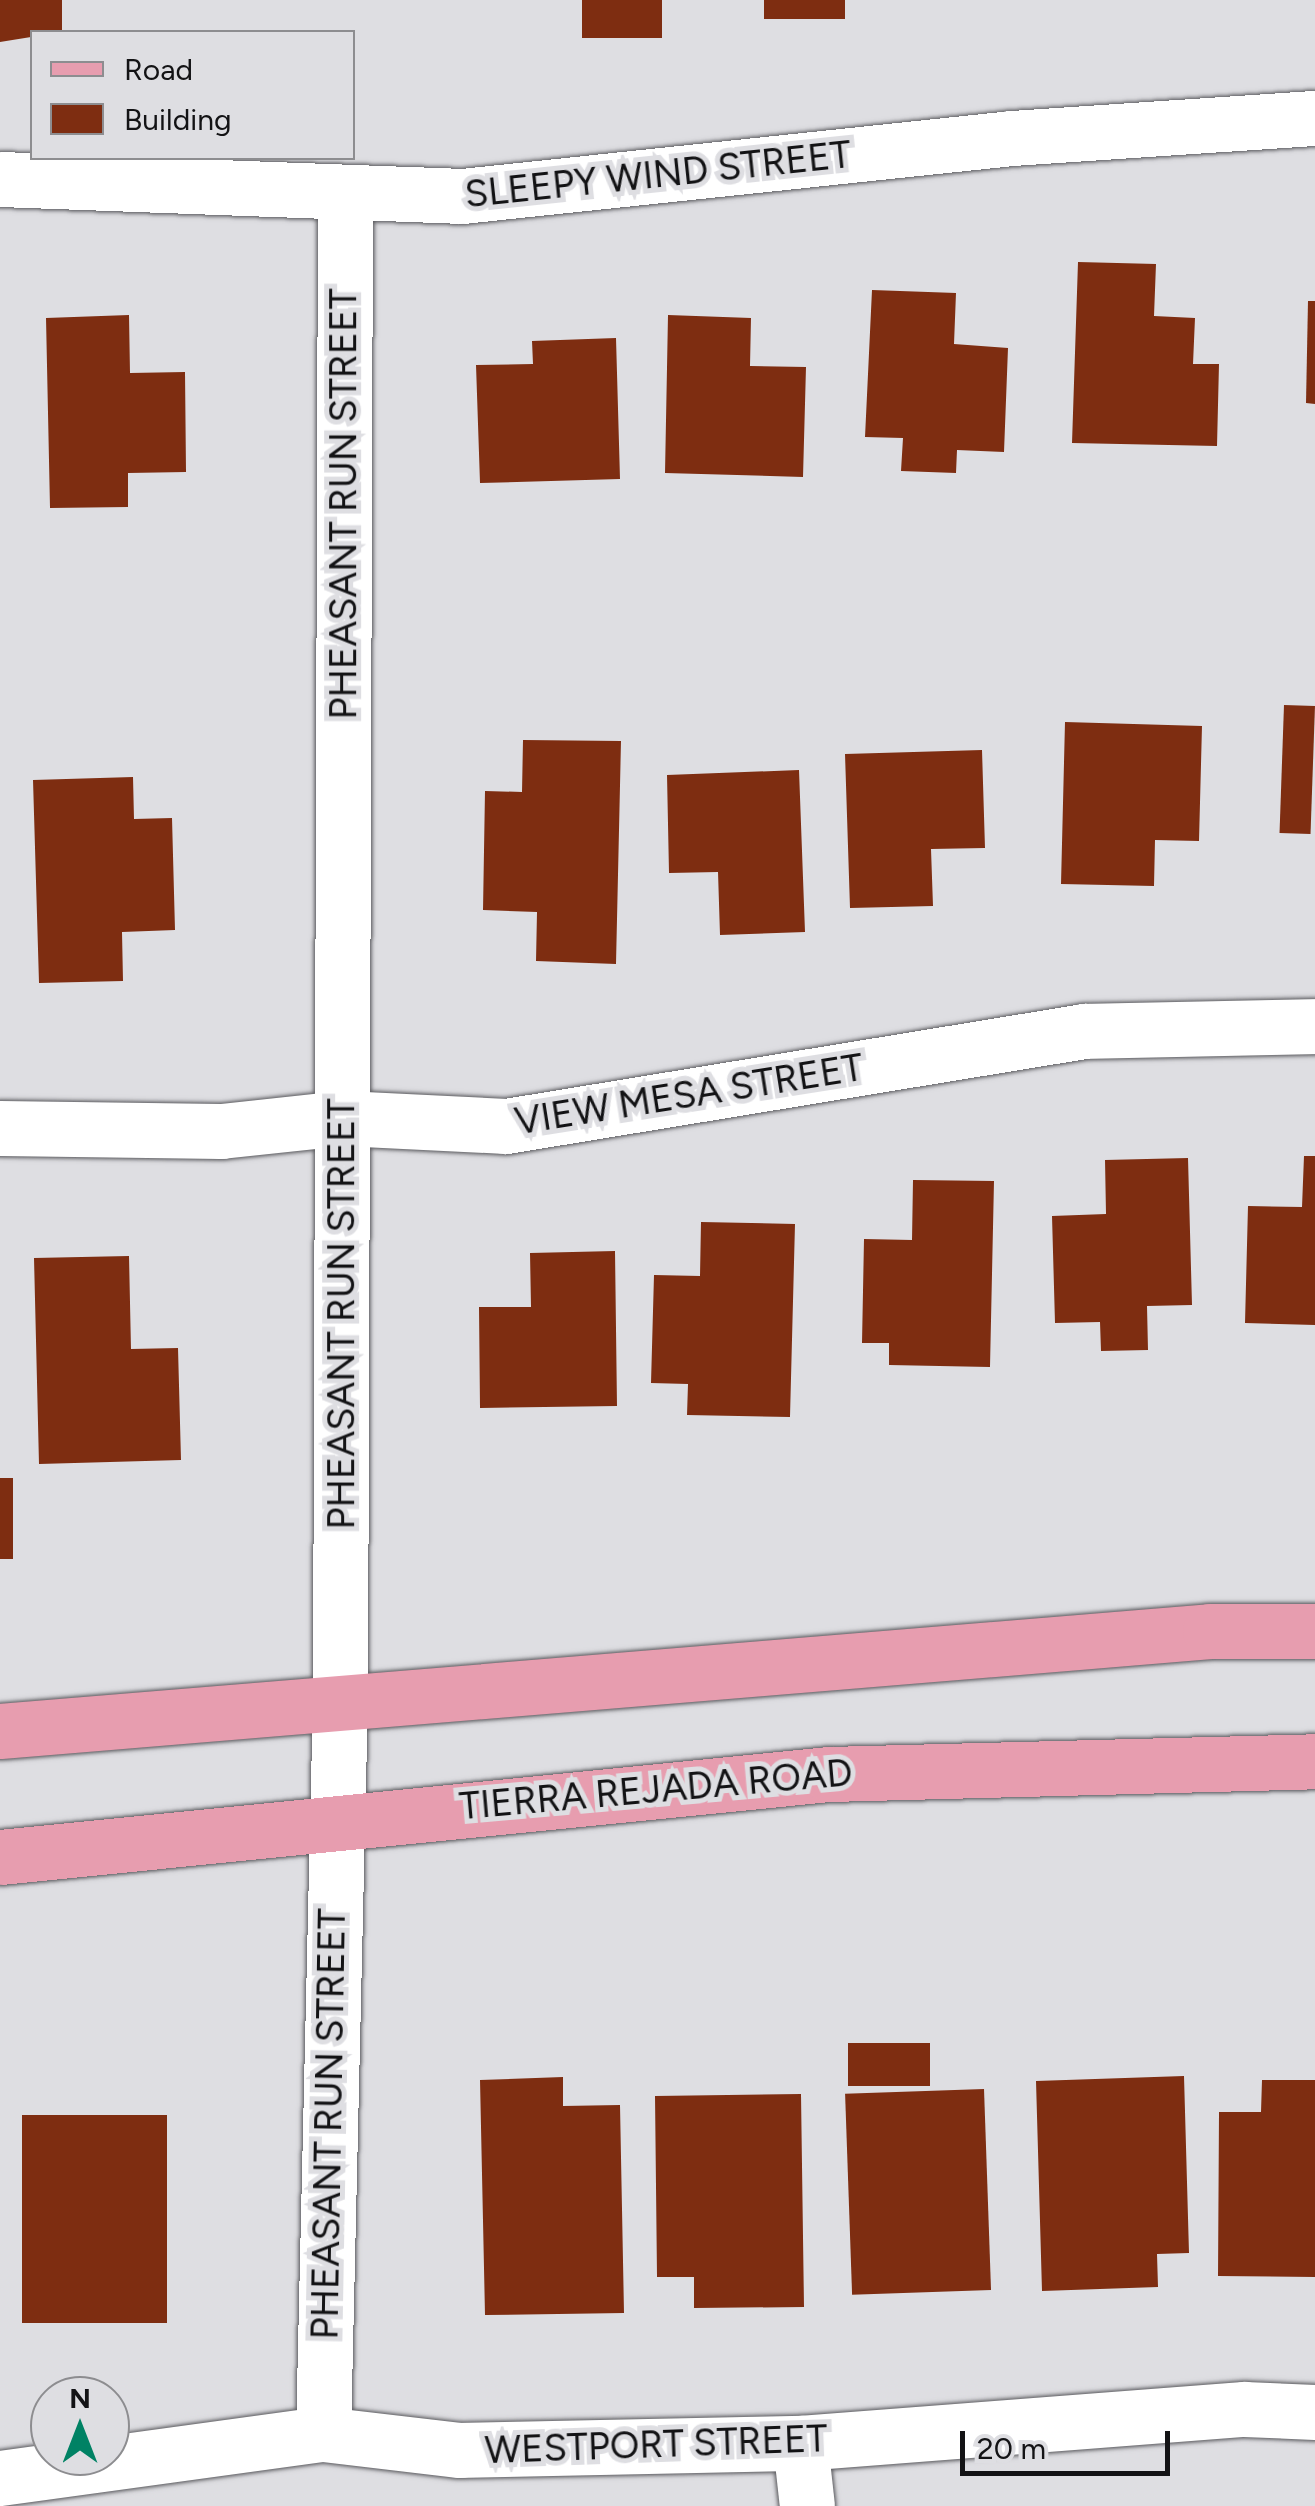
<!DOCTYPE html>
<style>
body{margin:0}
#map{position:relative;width:1315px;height:2506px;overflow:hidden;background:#dedee2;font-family:Figtree,sans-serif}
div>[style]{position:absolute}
.building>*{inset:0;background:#7e2d11;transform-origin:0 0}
.roads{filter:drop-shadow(0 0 2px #5a5a5e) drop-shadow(0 0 2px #5a5a5e)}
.minor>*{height:55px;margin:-27.5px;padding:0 27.5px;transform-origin:27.5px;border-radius:27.5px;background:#fff}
.major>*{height:55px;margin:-27.5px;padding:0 27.5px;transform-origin:27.5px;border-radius:27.5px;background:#e79daf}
span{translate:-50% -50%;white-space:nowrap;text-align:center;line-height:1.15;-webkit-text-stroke:10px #dedee2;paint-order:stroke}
.street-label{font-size:38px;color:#131315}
.legend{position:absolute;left:30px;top:30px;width:325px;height:130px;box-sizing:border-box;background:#dedee2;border:2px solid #8d8d90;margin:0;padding:12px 18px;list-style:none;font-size:30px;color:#131315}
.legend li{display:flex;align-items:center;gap:20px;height:50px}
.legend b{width:50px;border:2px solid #8d8d90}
.north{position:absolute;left:30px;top:2376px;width:100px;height:100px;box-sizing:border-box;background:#dedee2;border:2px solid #8d8d90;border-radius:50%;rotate:0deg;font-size:28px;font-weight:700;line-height:40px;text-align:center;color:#131315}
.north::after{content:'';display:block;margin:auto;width:35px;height:45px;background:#008264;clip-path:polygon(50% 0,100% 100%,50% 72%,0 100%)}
.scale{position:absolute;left:960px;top:2431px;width:210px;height:45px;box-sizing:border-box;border:5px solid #131315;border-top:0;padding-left:12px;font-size:30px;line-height:35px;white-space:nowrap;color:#131315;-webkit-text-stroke:8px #dedee2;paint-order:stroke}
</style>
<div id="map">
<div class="building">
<i style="clip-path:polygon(0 0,62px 0,62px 32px,0 42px)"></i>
<i style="left:582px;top:0;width:80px;height:38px"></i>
<i style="left:764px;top:0;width:81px;height:19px"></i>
<i style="clip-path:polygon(1078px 262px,1156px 264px,1154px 316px,1195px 318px,1193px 364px,1219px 364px,1217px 446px,1072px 443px)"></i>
<i style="clip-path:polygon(872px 290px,956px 293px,954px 344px,1008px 348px,1004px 452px,957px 450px,956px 473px,901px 471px,903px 438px,865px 437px)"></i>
<i style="clip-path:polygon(1308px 301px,1315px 301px,1315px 404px,1306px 403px)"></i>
<i style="clip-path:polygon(129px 315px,130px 373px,185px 372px,186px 472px,128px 473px,128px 507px,50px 508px,46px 318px)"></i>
<i style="clip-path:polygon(668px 315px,751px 318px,750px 366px,806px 367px,803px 477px,665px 473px)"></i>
<i style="clip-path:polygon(616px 338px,620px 479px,480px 483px,476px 365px,533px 364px,532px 341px)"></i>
<i style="left:1284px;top:705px;width:31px;height:128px;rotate:2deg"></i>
<i style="clip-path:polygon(1065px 722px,1202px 726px,1199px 841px,1155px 840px,1154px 886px,1061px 884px)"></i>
<i style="clip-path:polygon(523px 740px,621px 741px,616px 964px,536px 961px,537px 912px,483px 910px,485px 791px,522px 792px)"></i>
<i style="clip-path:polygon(982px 750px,985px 848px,931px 849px,933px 906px,850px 908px,845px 754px)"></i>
<i style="clip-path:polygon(799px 770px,805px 932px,720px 935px,718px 872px,669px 873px,667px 775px)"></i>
<i style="clip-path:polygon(133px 777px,134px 819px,172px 818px,175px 930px,122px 932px,123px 981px,39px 983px,33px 780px)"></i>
<i style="clip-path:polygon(1304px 1156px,1315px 1156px,1315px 1325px,1245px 1323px,1248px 1206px,1302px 1207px)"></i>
<i style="clip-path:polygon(1188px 1158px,1192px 1305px,1147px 1306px,1148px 1350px,1101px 1351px,1100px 1322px,1055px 1323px,1052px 1216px,1106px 1214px,1105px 1160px)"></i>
<i style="clip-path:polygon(913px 1180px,994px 1181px,990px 1367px,889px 1365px,889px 1343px,862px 1343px,864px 1239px,912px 1240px)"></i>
<i style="clip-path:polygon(701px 1222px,795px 1224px,790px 1417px,687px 1415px,688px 1384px,651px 1383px,654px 1275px,700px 1276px)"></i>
<i style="clip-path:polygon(615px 1251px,617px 1406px,480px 1408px,479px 1307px,531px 1307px,530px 1253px)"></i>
<i style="clip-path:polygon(129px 1256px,131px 1349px,178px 1348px,181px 1460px,39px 1464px,34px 1258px)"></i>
<i style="left:0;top:1478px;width:13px;height:81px"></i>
<i style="left:930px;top:2043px;width:43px;height:82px;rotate:90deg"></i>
<i style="clip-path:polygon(1184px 2076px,1189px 2253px,1157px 2254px,1158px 2287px,1042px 2291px,1036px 2081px)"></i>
<i style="clip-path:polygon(563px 2077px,563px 2106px,620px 2105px,624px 2313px,485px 2315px,480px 2080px)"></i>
<i style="clip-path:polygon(1262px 2080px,1315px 2080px,1315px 2277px,1218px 2276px,1219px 2112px,1261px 2112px)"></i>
<i style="left:984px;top:2089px;width:201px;height:139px;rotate:88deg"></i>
<i style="clip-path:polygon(801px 2094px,804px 2307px,694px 2308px,694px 2277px,657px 2277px,655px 2096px)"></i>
<i style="left:22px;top:2115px;width:145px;height:208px"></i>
</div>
<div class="roads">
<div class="minor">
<i style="left:0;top:179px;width:462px;rotate:2.1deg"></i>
<i style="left:462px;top:196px;width:553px;rotate:-6.02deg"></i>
<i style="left:1012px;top:138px;width:304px;rotate:-3.8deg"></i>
<i style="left:0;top:1128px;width:221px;rotate:0.8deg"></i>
<i style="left:221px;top:1131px;width:123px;rotate:-6.1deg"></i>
<i style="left:343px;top:1118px;width:163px;rotate:2.8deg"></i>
<i style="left:506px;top:1126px;width:586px;rotate:-9.33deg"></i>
<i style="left:1084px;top:1031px;width:231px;rotate:-1.2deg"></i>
<i style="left:323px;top:2434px;width:735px;rotate:-88.68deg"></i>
<i style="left:340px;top:1699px;width:1504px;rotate:-89.81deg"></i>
<i style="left:800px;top:2443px;width:63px;rotate:83.7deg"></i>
<i style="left:0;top:2478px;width:326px;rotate:-7.8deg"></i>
<i style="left:323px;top:2434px;width:138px;rotate:6.7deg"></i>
<i style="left:460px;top:2450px;width:340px;rotate:-1.2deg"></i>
<i style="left:800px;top:2443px;width:445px;rotate:-4.4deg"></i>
<i style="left:1244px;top:2409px;width:71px;rotate:2.4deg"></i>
</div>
<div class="major">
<i style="left:0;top:1731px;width:1214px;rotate:-4.72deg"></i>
<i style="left:1210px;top:1631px;width:105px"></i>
<i style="left:0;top:1857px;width:833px;rotate:-5.72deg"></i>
<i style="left:829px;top:1774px;width:486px;rotate:-1.5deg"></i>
</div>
</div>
<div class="street-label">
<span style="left:658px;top:175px;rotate:-6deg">SLEEPY WIND STREET</span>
<span style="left:344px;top:504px;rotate:-90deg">PHEASANT RUN STREET</span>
<span style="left:689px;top:1095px;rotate:-9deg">VIEW MESA STREET</span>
<span style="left:342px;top:1314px;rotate:-90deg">PHEASANT RUN STREET</span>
<span style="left:656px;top:1790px;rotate:-5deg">TIERRA REJADA ROAD</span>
<span style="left:329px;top:2124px;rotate:-89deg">PHEASANT RUN STREET</span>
<span style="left:656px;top:2445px;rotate:-2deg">WESTPORT STREET</span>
</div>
<ul class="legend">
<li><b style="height:12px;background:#e79daf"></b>Road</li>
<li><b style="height:28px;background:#7e2d11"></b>Building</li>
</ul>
<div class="north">N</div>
<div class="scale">20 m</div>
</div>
